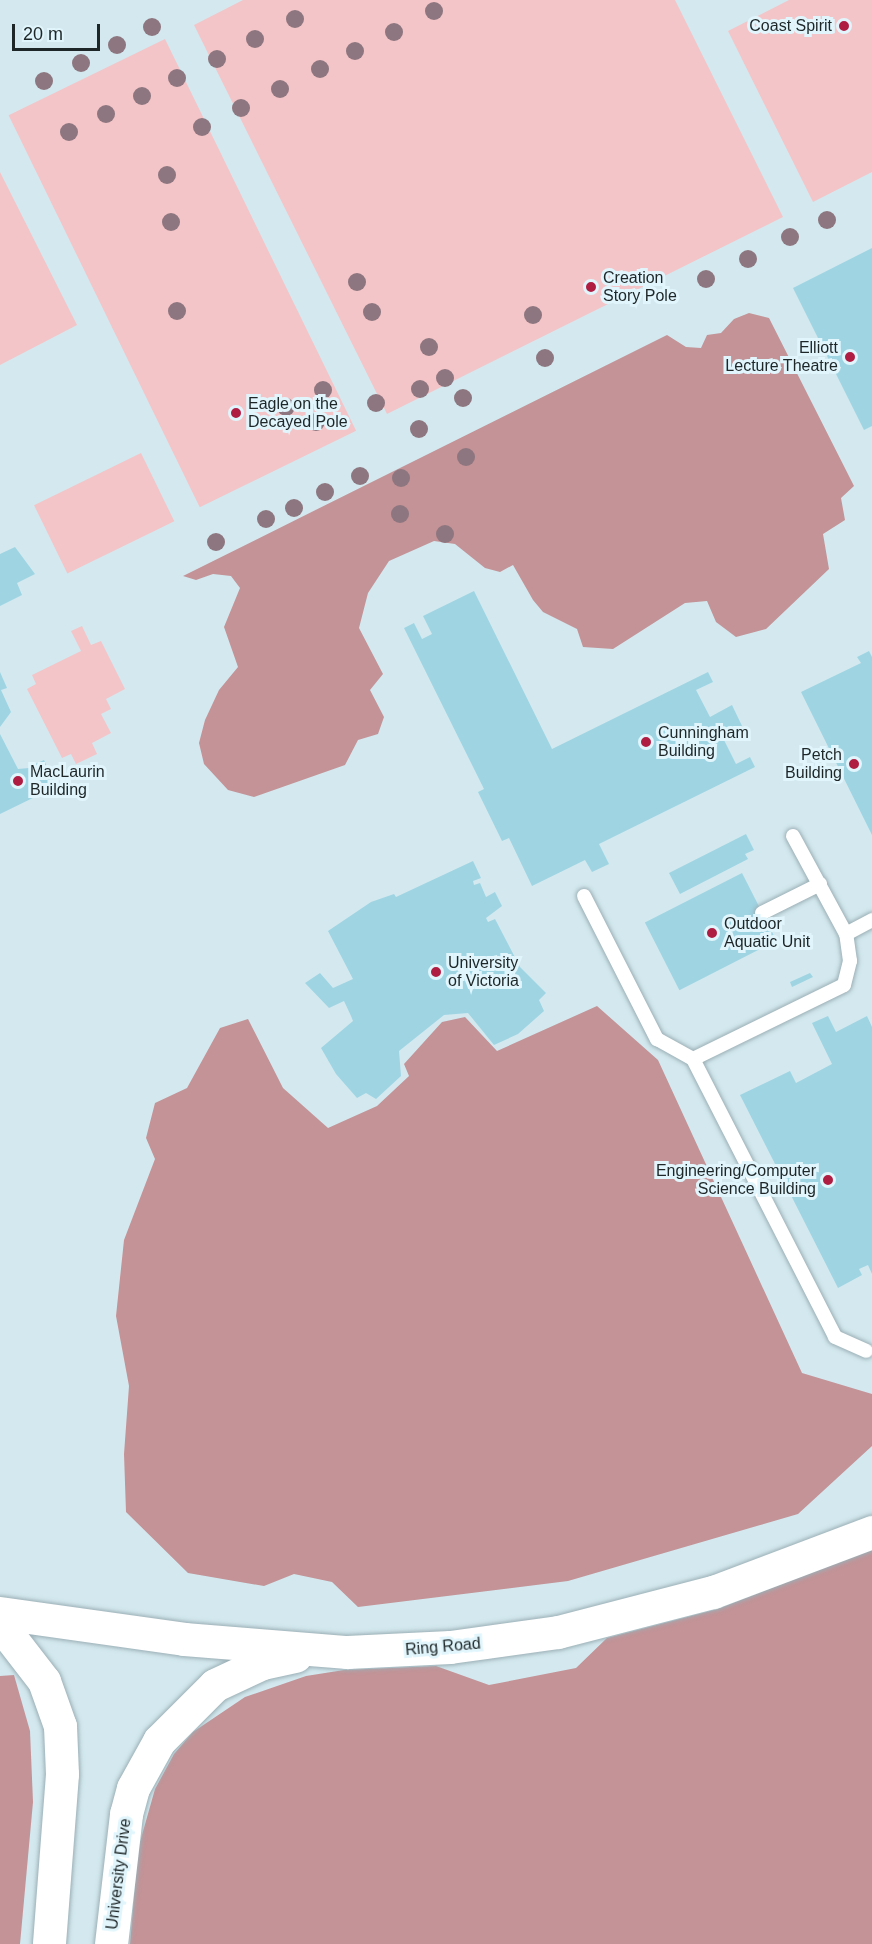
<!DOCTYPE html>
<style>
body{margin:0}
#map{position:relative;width:872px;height:1944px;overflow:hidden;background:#d3e9ef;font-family:Arial,sans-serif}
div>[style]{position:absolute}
.green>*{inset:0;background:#f3c5c8;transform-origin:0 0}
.forest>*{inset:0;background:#c39397}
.building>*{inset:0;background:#9fd4e3;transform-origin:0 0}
.roads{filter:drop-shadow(0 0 2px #9bafb5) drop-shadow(0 0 2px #9bafb5)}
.lane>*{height:14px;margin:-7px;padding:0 7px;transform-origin:7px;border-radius:7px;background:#fff}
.secondary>*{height:33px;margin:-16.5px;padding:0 16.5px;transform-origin:16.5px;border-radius:16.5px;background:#fff}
.trees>*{width:18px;height:18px;margin:-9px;border-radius:50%;background:#8d767f}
.dots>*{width:16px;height:16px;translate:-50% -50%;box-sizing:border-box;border:3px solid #e1f6fc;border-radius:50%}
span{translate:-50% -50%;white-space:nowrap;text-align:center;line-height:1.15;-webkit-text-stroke:6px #e1f6fc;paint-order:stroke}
.poi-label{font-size:16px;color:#1e2628}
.right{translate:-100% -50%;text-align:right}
.left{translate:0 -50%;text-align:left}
.street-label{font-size:16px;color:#1e2628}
.scale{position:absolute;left:12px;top:24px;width:88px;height:27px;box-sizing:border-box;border:3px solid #1e2628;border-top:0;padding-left:8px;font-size:18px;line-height:21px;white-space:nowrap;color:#1e2628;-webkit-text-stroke:4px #e1f6fc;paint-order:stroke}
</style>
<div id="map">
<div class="green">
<i style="clip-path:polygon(243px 0,675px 0,783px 217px,387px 414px,194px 25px)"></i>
<i style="clip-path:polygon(789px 0,872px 0,872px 172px,813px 202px,728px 31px)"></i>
<i style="left:165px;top:39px;width:436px;height:174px;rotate:64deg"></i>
<i style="clip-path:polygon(0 172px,77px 325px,0 365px)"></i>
<i style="left:141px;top:453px;width:76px;height:119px;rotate:64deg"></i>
<i style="clip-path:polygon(82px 626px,91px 645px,101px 641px,125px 689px,106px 699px,111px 709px,101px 714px,111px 733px,92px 743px,97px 754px,76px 764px,71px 754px,62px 758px,27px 689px,36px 684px,32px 675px,81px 651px,71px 631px)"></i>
</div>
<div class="forest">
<i style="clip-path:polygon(749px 313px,769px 318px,854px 486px,841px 498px,845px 520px,823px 534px,829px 569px,766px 629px,736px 637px,716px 622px,707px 601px,685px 603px,613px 649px,583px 647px,577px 629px,543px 612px,533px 600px,513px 565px,500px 572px,485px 568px,455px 544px,434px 541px,389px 561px,368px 593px,359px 628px,383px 674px,370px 690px,384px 717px,378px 734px,358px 740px,345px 765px,254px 797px,228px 790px,204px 764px,199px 743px,205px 720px,219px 690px,238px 667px,224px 627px,240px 588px,231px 576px,213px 574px,196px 580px,183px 576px,667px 335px,686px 347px,701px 348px,707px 335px,721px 333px,734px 319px)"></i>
<i style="clip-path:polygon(597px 1006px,658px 1060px,802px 1373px,872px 1394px,872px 1446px,798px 1514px,568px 1581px,358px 1607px,332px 1582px,294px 1574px,264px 1586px,188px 1573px,126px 1512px,124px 1454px,129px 1386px,116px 1316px,124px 1240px,155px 1159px,146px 1138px,155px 1103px,187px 1088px,220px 1028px,248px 1019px,283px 1088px,328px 1128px,377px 1106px,409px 1076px,404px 1064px,442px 1022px,465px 1017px,497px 1051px)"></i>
<i style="clip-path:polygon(872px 1549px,872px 1944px,130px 1944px,138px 1849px,155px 1789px,174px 1754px,193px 1732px,245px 1697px,306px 1676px,344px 1670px,436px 1666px,489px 1685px,576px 1668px,607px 1638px,718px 1609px)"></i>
<i style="clip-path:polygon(14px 1675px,30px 1731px,33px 1802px,20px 1944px,0 1944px,0 1676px)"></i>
</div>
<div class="building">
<i style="clip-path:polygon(872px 248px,872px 426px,864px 430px,793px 288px)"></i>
<i style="clip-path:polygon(15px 547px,35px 574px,17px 583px,22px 595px,0 606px,0 554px)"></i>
<i style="clip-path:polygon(474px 591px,552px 749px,708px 672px,713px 682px,696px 690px,710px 717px,732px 705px,743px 728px,723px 738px,736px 764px,750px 757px,755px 767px,599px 844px,609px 864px,592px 872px,585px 860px,532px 886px,509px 838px,502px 841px,478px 792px,484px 789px,404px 628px,414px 623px,422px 639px,432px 634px,423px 616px)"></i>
<i style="clip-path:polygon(869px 651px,872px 657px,872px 835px,801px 692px,861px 663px,857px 657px)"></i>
<i style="clip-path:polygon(0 672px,7px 688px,1px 690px,11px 712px,0 727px)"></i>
<i style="clip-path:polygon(0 734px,18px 769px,29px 768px,41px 794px,0 814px)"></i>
<i style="left:44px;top:760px;width:30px;height:12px;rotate:66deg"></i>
<i style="clip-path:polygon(746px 834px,754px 850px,745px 854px,748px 859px,680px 894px,669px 873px)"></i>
<i style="clip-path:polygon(473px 861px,481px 878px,473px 881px,474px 885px,480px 883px,486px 897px,495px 892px,502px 906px,486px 918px,488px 922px,495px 919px,520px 967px,546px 993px,539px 1000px,544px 1011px,518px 1034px,494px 1045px,468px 1013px,444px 1015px,399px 1051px,401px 1076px,376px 1099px,366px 1093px,357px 1098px,336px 1074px,321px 1048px,353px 1021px,351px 1016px,344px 1001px,329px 1008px,305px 983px,320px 973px,333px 988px,353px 979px,328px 931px,371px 902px,394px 894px,396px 897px)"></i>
<i style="left:742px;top:873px;width:76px;height:109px;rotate:63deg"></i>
<i style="clip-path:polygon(810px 973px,813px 977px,792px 987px,790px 982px)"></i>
<i style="clip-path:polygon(828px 1016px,836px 1032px,867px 1016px,872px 1027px,872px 1274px,868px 1265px,859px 1269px,862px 1275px,838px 1288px,740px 1095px,790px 1071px,796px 1083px,832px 1064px,812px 1023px)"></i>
</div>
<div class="roads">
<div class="lane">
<i style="left:793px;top:836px;width:111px;rotate:61.6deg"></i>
<i style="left:584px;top:896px;width:161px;rotate:63deg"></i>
<i style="left:657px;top:1039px;width:41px;rotate:29.1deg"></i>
<i style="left:693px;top:1059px;width:312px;rotate:62.9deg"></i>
<i style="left:835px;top:1337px;width:34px;rotate:24deg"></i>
<i style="left:762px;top:913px;width:65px;rotate:-26.6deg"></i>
<i style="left:693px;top:1059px;width:168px;rotate:-26.1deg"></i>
<i style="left:844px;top:985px;width:25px;rotate:-76deg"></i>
<i style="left:850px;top:961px;width:27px;rotate:-98deg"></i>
<i style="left:846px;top:934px;width:30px;rotate:-28deg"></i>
</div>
<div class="secondary">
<i style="left:0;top:1613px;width:186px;rotate:8deg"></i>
<i style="left:184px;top:1639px;width:164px;rotate:4.6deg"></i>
<i style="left:347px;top:1652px;width:103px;rotate:-2.8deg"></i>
<i style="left:450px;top:1647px;width:109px;rotate:-7.9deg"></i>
<i style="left:558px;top:1632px;width:160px;rotate:-14.5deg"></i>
<i style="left:713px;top:1592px;width:170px;rotate:-20.7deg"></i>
<i style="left:0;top:1624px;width:72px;rotate:52.3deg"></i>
<i style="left:44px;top:1681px;width:48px;rotate:70.4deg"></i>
<i style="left:60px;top:1726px;width:48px;rotate:87.6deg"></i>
<i style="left:62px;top:1774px;width:170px;rotate:94.4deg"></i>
<i style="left:111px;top:1944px;width:131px;rotate:-83.4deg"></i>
<i style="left:126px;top:1814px;width:27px;rotate:-75deg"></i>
<i style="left:133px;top:1788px;width:54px;rotate:-61deg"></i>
<i style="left:159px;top:1741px;width:79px;rotate:-45deg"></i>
<i style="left:215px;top:1685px;width:52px;rotate:-25.1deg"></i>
<i style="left:262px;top:1663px;width:34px;rotate:-12deg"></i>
</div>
</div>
<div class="trees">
<i style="left:434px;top:11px"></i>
<i style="left:295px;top:19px"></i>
<i style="left:152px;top:27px"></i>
<i style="left:394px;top:32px"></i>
<i style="left:255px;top:39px"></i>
<i style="left:117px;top:45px"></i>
<i style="left:355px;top:51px"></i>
<i style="left:217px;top:59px"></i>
<i style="left:81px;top:63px"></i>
<i style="left:320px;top:69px"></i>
<i style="left:177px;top:78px"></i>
<i style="left:44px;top:81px"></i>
<i style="left:280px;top:89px"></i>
<i style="left:142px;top:96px"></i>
<i style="left:241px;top:108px"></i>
<i style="left:106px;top:114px"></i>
<i style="left:202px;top:127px"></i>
<i style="left:69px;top:132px"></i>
<i style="left:167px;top:175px"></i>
<i style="left:827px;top:220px"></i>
<i style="left:171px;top:222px"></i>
<i style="left:790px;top:237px"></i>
<i style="left:748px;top:259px"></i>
<i style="left:706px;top:279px"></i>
<i style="left:357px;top:282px"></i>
<i style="left:177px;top:311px"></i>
<i style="left:372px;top:312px"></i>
<i style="left:533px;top:315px"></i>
<i style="left:429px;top:347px"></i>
<i style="left:545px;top:358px"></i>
<i style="left:445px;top:378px"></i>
<i style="left:420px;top:389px"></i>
<i style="left:323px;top:390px"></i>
<i style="left:463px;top:398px"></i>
<i style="left:376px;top:403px"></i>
<i style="left:286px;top:407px"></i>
<i style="left:316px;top:422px"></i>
<i style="left:419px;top:429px"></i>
<i style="left:466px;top:457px"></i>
<i style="left:360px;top:476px"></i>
<i style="left:401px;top:478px"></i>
<i style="left:325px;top:492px"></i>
<i style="left:294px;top:508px"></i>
<i style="left:400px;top:514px"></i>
<i style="left:266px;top:519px"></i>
<i style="left:445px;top:534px"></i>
<i style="left:216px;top:542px"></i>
</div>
<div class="dots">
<i style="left:844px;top:26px;background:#b01d43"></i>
<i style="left:591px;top:287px;background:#b01d43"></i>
<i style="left:850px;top:357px;background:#b01d43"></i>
<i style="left:236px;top:413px;background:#b01d43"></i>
<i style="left:646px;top:742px;background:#b01d43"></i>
<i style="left:854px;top:764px;background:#b01d43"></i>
<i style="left:18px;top:781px;background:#b01d43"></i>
<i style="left:712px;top:933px;background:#b01d43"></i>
<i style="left:436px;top:972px;background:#b01d43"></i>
<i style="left:828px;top:1180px;background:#b01d43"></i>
</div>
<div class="poi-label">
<span class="right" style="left:832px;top:26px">Coast Spirit</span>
<span class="left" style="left:603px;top:287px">Creation<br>Story Pole</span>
<span class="right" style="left:838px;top:357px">Elliott<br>Lecture Theatre</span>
<span class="left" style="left:248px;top:413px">Eagle on the<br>Decayed Pole</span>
<span class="left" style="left:658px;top:742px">Cunningham<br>Building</span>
<span class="right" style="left:842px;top:764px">Petch<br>Building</span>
<span class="left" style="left:30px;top:781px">MacLaurin<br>Building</span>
<span class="left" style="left:724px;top:933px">Outdoor<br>Aquatic Unit</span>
<span class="left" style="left:448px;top:972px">University<br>of Victoria</span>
<span class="right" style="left:816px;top:1180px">Engineering/Computer<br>Science Building</span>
</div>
<div class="street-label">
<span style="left:443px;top:1647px;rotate:-5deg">Ring Road</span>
<span style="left:119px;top:1874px;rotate:-83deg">University Drive</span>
</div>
<div class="scale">20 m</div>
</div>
